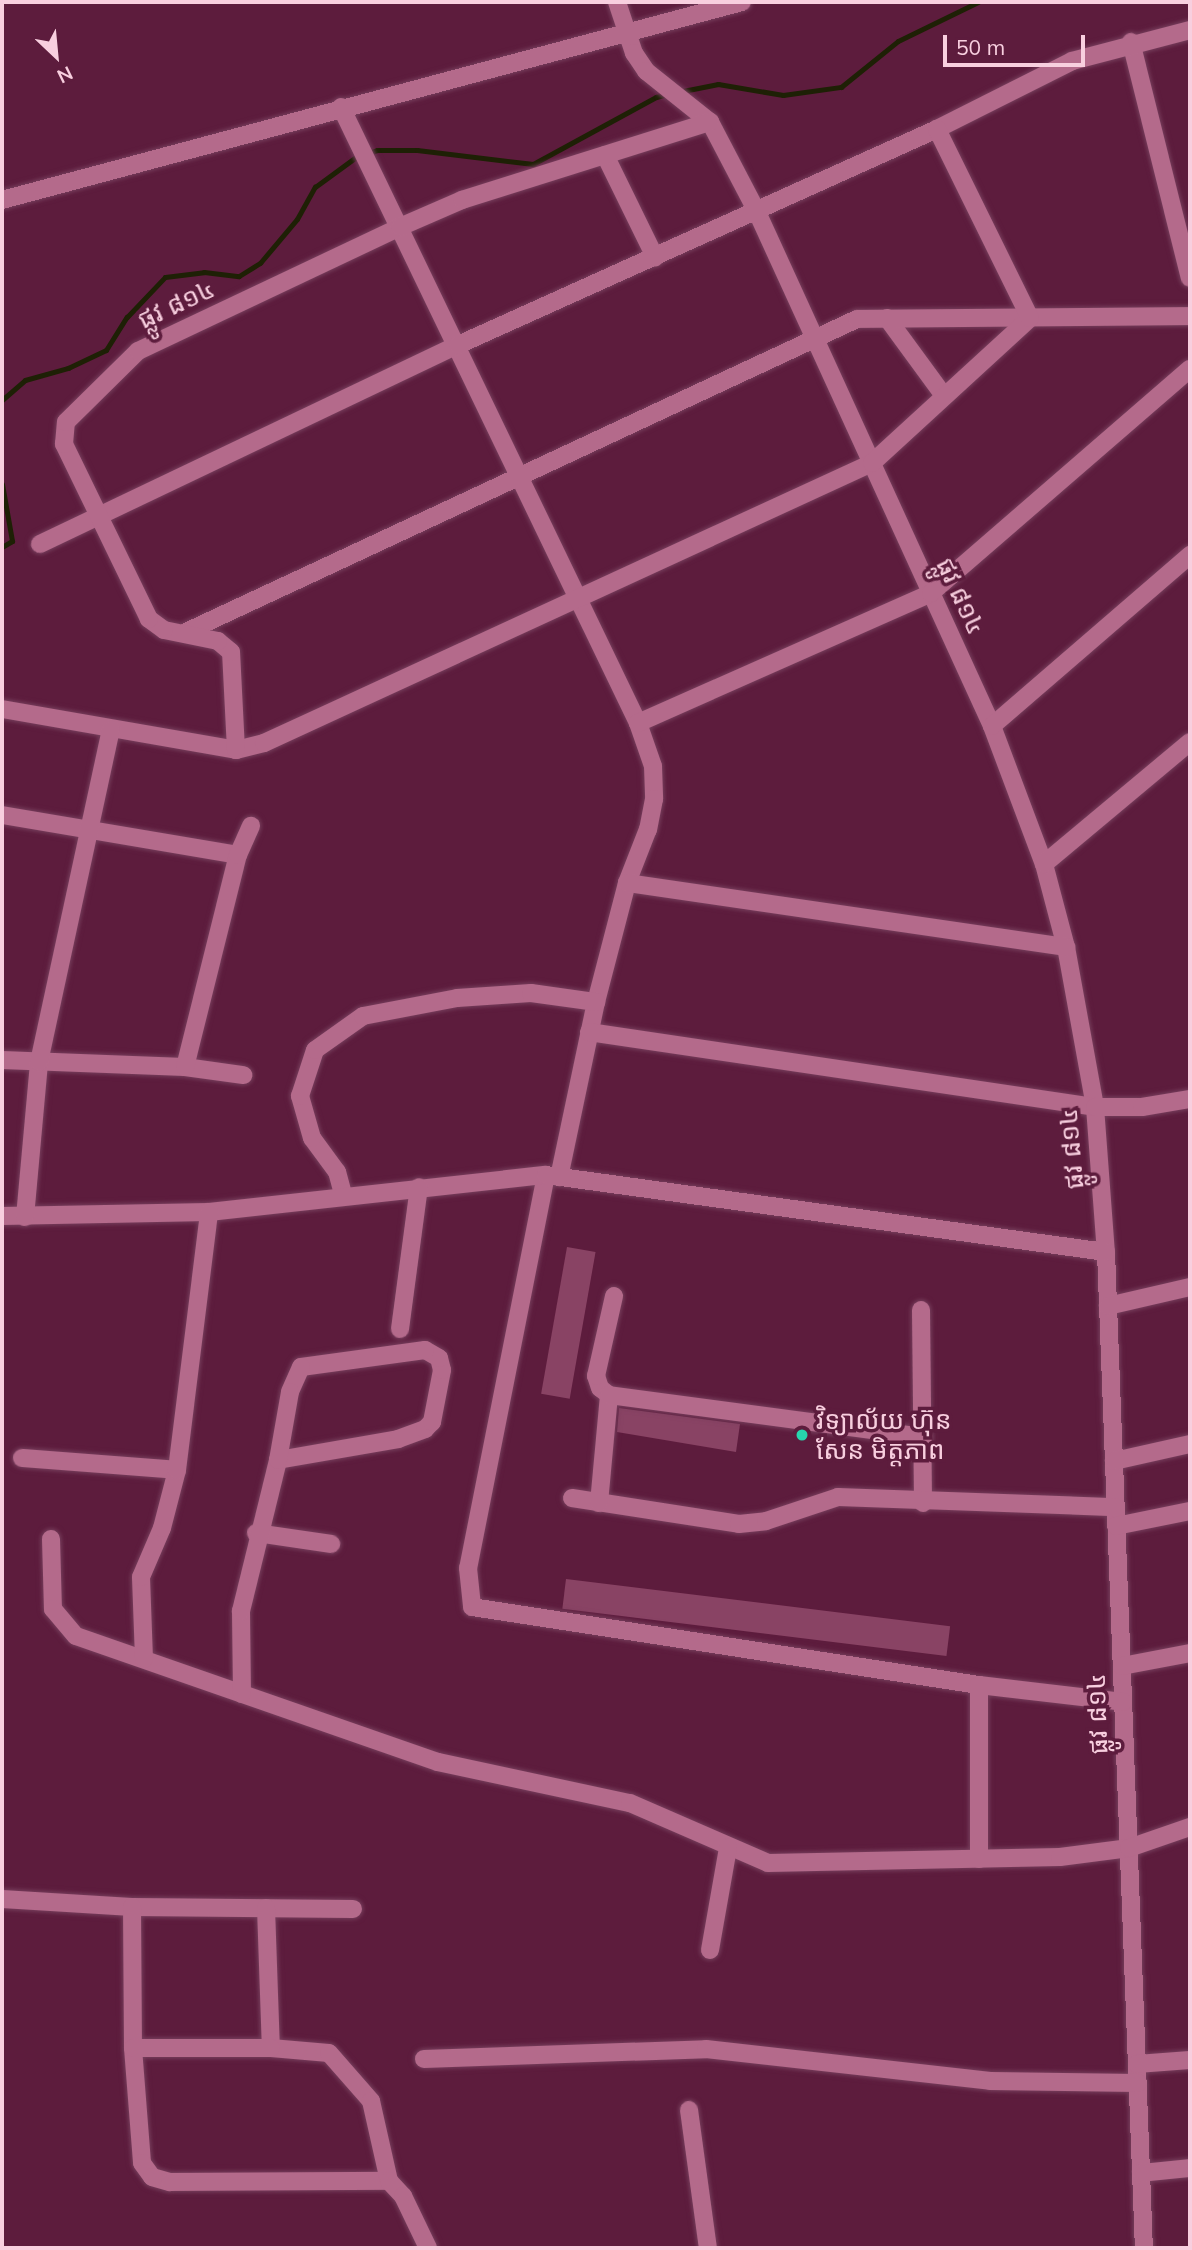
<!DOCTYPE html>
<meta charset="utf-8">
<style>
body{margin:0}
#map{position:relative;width:1192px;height:2250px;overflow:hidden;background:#5d1c3d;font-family:Mulish,"Noto Sans Khmer",sans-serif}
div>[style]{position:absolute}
.stream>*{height:5px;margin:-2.5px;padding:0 2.5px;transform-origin:2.5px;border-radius:2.5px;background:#1e2005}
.building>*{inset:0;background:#894364;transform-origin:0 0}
.roads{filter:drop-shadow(0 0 2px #763e5c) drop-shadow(0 0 2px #763e5c)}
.minor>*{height:18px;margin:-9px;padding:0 9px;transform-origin:9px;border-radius:9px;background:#b46a8b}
.dots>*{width:19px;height:19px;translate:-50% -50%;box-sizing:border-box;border:4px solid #5d1c3d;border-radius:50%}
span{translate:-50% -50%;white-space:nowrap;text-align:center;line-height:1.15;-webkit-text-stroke:7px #5d1c3d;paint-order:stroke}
.street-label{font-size:26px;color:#f8cfdf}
.poi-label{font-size:26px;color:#f8cfdf}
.left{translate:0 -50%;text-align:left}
.frame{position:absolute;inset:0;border:4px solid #f8cfdf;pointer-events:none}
.north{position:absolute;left:21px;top:21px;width:70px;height:70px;-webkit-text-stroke:5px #5d1c3d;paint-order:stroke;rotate:154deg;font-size:19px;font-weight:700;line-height:28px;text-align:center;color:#f8cfdf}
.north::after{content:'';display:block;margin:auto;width:24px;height:32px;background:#f8cfdf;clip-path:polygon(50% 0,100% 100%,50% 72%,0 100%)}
.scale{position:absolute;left:943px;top:35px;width:142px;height:32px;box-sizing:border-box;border:4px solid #f8cfdf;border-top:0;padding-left:9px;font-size:21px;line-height:24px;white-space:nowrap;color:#f8cfdf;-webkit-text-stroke:5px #5d1c3d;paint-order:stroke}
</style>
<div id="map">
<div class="stream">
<i style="left:678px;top:92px;width:41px;rotate:-11.3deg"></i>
<i style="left:718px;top:84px;width:66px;rotate:9.6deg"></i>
<i style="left:783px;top:95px;width:59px;rotate:-7.9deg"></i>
<i style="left:841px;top:87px;width:73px;rotate:-38.9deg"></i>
<i style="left:898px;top:41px;width:89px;rotate:-26deg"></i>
<i style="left:2px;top:400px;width:30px;rotate:-41deg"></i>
<i style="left:25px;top:380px;width:45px;rotate:-15.6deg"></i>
<i style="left:68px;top:368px;width:42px;rotate:-25.3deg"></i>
<i style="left:106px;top:350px;width:39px;rotate:-58deg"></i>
<i style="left:127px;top:317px;width:55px;rotate:-46.5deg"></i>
<i style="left:165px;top:277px;width:39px;rotate:-7deg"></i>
<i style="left:204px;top:272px;width:35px;rotate:7deg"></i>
<i style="left:239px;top:276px;width:25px;rotate:-32deg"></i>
<i style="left:260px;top:263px;width:57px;rotate:-49.9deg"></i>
<i style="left:297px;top:219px;width:37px;rotate:-61deg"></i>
<i style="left:315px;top:187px;width:51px;rotate:-36.2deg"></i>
<i style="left:356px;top:157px;width:22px;rotate:-18deg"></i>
<i style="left:377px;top:150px;width:40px"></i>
<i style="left:417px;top:150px;width:117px;rotate:6.9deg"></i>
<i style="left:533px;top:164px;width:140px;rotate:-28.6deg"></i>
<i style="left:656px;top:97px;width:12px;rotate:-14deg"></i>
<i style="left:2px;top:484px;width:58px;rotate:80deg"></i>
<i style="left:12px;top:541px;width:12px;rotate:149deg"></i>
</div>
<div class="building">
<i style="left:567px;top:1247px;width:29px;height:149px;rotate:10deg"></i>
<i style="clip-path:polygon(619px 1408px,740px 1424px,736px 1452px,617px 1432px)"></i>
<i style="left:566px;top:1579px;width:387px;height:30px;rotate:7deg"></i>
</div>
<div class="roads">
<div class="minor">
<i style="left:617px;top:2px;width:54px;rotate:71.6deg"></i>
<i style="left:634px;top:53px;width:22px;rotate:56deg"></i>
<i style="left:646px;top:71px;width:82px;rotate:38.6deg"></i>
<i style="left:710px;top:122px;width:102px;rotate:62.4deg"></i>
<i style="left:757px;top:212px;width:565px;rotate:65.43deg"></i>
<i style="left:992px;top:726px;width:147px;rotate:69.4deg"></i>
<i style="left:1044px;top:864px;width:86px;rotate:75.2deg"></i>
<i style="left:1066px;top:947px;width:163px;rotate:79.7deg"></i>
<i style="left:1095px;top:1107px;width:145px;rotate:85.7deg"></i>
<i style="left:1106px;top:1252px;width:997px;rotate:87.82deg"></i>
<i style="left:1131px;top:42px;width:243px;rotate:76deg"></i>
<i style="left:341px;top:107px;width:684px;rotate:64.26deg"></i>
<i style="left:638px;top:723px;width:46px;rotate:70.8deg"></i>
<i style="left:653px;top:766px;width:33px;rotate:88deg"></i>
<i style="left:654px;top:799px;width:31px;rotate:101deg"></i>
<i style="left:648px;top:829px;width:58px;rotate:111.3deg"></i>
<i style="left:627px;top:883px;width:123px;rotate:104.6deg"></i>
<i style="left:596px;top:1002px;width:179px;rotate:101.9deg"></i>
<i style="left:605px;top:155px;width:114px;rotate:63.9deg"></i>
<i style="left:2px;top:200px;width:766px;rotate:-14.98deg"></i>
<i style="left:887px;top:318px;width:97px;rotate:53.8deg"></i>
<i style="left:40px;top:544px;width:463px;rotate:-25.5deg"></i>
<i style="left:458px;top:345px;width:525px;rotate:-24.27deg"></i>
<i style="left:937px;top:129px;width:151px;rotate:-26.7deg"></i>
<i style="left:1072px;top:61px;width:122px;rotate:-14.7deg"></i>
<i style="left:186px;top:632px;width:740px;rotate:-25.01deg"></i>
<i style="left:857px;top:319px;width:333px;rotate:-0.5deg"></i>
<i style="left:2px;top:709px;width:238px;rotate:9.9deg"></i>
<i style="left:236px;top:750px;width:29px;rotate:-14deg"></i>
<i style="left:264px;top:743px;width:669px;rotate:-24.73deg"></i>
<i style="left:872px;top:463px;width:214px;rotate:-42.5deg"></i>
<i style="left:1030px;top:318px;width:211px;rotate:-116.2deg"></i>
<i style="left:638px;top:723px;width:321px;rotate:-23.9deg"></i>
<i style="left:931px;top:593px;width:342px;rotate:-40.9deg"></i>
<i style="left:992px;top:726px;width:262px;rotate:-40.8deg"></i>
<i style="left:236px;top:750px;width:98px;rotate:-92.9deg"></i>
<i style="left:231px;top:652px;width:17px;rotate:-140deg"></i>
<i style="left:218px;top:641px;width:55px;rotate:-168.5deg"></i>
<i style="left:164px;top:630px;width:19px;rotate:-144deg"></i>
<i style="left:149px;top:619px;width:195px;rotate:-115.9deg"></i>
<i style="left:64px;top:444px;width:22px;rotate:-85deg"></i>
<i style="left:66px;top:422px;width:101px;rotate:-44.6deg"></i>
<i style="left:138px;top:351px;width:290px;rotate:-25.3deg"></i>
<i style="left:400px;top:227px;width:68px;rotate:-23.5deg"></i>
<i style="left:462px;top:200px;width:260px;rotate:-17.5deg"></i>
<i style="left:2px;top:815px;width:239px;rotate:9.6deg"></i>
<i style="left:1044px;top:864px;width:190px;rotate:-39.9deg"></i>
<i style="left:627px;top:883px;width:444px;rotate:8.3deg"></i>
<i style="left:589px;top:1032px;width:512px;rotate:8.43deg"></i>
<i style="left:1095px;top:1107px;width:47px"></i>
<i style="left:1142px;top:1107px;width:49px;rotate:-9.5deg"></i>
<i style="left:2px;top:1060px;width:183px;rotate:2.2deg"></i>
<i style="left:185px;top:1067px;width:59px;rotate:7.9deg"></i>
<i style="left:185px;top:1067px;width:219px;rotate:-76deg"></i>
<i style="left:238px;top:855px;width:32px;rotate:-66deg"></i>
<i style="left:546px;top:1175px;width:401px;rotate:101.2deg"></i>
<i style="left:468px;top:1568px;width:39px;rotate:84deg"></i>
<i style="left:472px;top:1607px;width:513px;rotate:8.75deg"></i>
<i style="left:979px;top:1685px;width:145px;rotate:6.7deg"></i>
<i style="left:343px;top:1194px;width:23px;rotate:-105deg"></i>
<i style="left:337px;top:1172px;width:42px;rotate:-126.3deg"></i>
<i style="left:312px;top:1138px;width:44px;rotate:-105.9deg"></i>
<i style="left:300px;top:1096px;width:48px;rotate:-71.9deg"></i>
<i style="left:315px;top:1050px;width:59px;rotate:-35.3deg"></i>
<i style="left:363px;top:1016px;width:96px;rotate:-10.8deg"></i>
<i style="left:457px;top:998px;width:74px;rotate:-3.9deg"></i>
<i style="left:531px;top:993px;width:66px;rotate:7.9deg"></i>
<i style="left:2px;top:1216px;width:207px;rotate:-1.1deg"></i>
<i style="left:209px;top:1212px;width:339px;rotate:-6.3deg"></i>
<i style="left:546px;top:1175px;width:565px;rotate:7.83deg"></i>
<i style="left:25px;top:1217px;width:156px;rotate:-84.8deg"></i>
<i style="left:39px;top:1062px;width:340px;rotate:-77.8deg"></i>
<i style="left:1108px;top:1306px;width:84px;rotate:-13deg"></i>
<i style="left:921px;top:1310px;width:193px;rotate:89.4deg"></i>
<i style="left:400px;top:1329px;width:143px;rotate:-82.4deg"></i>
<i style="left:609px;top:1395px;width:11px;rotate:-142deg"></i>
<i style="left:600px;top:1388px;width:13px;rotate:-108deg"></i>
<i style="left:596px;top:1376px;width:82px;rotate:-77.3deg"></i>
<i style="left:22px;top:1458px;width:155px;rotate:4.4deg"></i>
<i style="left:1114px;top:1461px;width:78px;rotate:-12.6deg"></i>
<i style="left:572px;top:1498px;width:169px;rotate:8.8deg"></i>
<i style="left:739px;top:1524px;width:27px;rotate:-6deg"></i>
<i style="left:766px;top:1521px;width:76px;rotate:-18.4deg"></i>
<i style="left:838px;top:1497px;width:278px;rotate:2.1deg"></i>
<i style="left:599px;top:1503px;width:108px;rotate:-84.7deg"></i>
<i style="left:609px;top:1395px;width:317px;rotate:7.6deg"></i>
<i style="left:1116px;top:1526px;width:76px;rotate:-11.5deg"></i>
<i style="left:256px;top:1533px;width:76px;rotate:8.3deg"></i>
<i style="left:51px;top:1539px;width:70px;rotate:88.4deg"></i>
<i style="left:53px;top:1609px;width:35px;rotate:50deg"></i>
<i style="left:76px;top:1636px;width:383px;rotate:19.2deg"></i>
<i style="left:438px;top:1762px;width:196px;rotate:12.1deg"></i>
<i style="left:630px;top:1803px;width:150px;rotate:23.5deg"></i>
<i style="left:768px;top:1863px;width:292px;rotate:-1.2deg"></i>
<i style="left:1060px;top:1857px;width:70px;rotate:-7.4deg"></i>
<i style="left:1129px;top:1848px;width:65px;rotate:-19deg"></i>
<i style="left:144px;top:1659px;width:82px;rotate:-92.1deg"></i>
<i style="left:141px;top:1577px;width:53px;rotate:-66.8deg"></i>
<i style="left:162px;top:1528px;width:60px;rotate:-75.5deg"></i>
<i style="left:177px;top:1470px;width:260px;rotate:-82.9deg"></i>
<i style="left:1122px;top:1666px;width:69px;rotate:-10.8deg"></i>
<i style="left:979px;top:1685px;width:174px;rotate:90deg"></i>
<i style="left:242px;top:1694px;width:83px;rotate:-90.7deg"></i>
<i style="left:241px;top:1611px;width:155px;rotate:-76.2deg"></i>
<i style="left:278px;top:1460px;width:122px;rotate:-9.9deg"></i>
<i style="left:398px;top:1439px;width:29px;rotate:-20deg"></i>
<i style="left:425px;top:1429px;width:10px;rotate:-45deg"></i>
<i style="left:432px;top:1422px;width:53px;rotate:-79.1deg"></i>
<i style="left:442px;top:1370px;width:12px;rotate:-104deg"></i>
<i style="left:439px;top:1358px;width:16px;rotate:-150deg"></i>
<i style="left:425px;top:1350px;width:125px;rotate:172.2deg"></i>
<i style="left:301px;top:1367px;width:27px;rotate:114deg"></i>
<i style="left:290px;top:1392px;width:69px;rotate:100deg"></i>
<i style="left:2px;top:1899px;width:130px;rotate:3.5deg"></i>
<i style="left:132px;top:1907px;width:221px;rotate:0.5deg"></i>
<i style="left:132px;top:1907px;width:141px;rotate:89.6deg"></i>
<i style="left:133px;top:2048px;width:115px;rotate:85.5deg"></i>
<i style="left:142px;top:2163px;width:17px;rotate:54deg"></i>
<i style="left:152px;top:2177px;width:19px;rotate:16deg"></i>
<i style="left:170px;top:2182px;width:219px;rotate:-0.3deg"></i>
<i style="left:266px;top:1908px;width:140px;rotate:88deg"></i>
<i style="left:271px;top:2048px;width:58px;rotate:4.9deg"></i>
<i style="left:329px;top:2053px;width:64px;rotate:48.8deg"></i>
<i style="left:371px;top:2101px;width:82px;rotate:77.3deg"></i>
<i style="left:389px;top:2181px;width:21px;rotate:47deg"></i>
<i style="left:403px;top:2196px;width:58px;rotate:64.3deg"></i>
<i style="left:710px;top:1950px;width:104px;rotate:-80deg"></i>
<i style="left:133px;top:2048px;width:138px"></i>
<i style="left:424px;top:2059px;width:282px;rotate:-2deg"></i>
<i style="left:706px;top:2049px;width:286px;rotate:6.4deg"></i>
<i style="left:990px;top:2081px;width:148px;rotate:0.8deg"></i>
<i style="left:1137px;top:2064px;width:53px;rotate:-4.3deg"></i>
<i style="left:689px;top:2110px;width:139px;rotate:82.2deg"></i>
<i style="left:1141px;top:2173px;width:49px;rotate:-5.8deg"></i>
</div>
</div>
<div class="dots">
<i style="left:802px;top:1435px;background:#27d5ad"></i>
</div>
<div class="street-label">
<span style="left:176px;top:304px;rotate:-25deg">ផ្លូវ ៨១៤</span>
<span style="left:961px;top:596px;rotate:65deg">ផ្លូវ ៨១៤</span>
<span style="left:1071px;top:1149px;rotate:-95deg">ផ្លូវ ៨១៤</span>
<span style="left:1097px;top:1714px;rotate:-92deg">ផ្លូវ ៨១៤</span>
</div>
<div class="poi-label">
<span class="left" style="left:816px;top:1435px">វិទ្យាល័យ ហ៊ុន<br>សែន មិត្តភាព</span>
</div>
<div class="frame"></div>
<div class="north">N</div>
<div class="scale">50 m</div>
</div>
